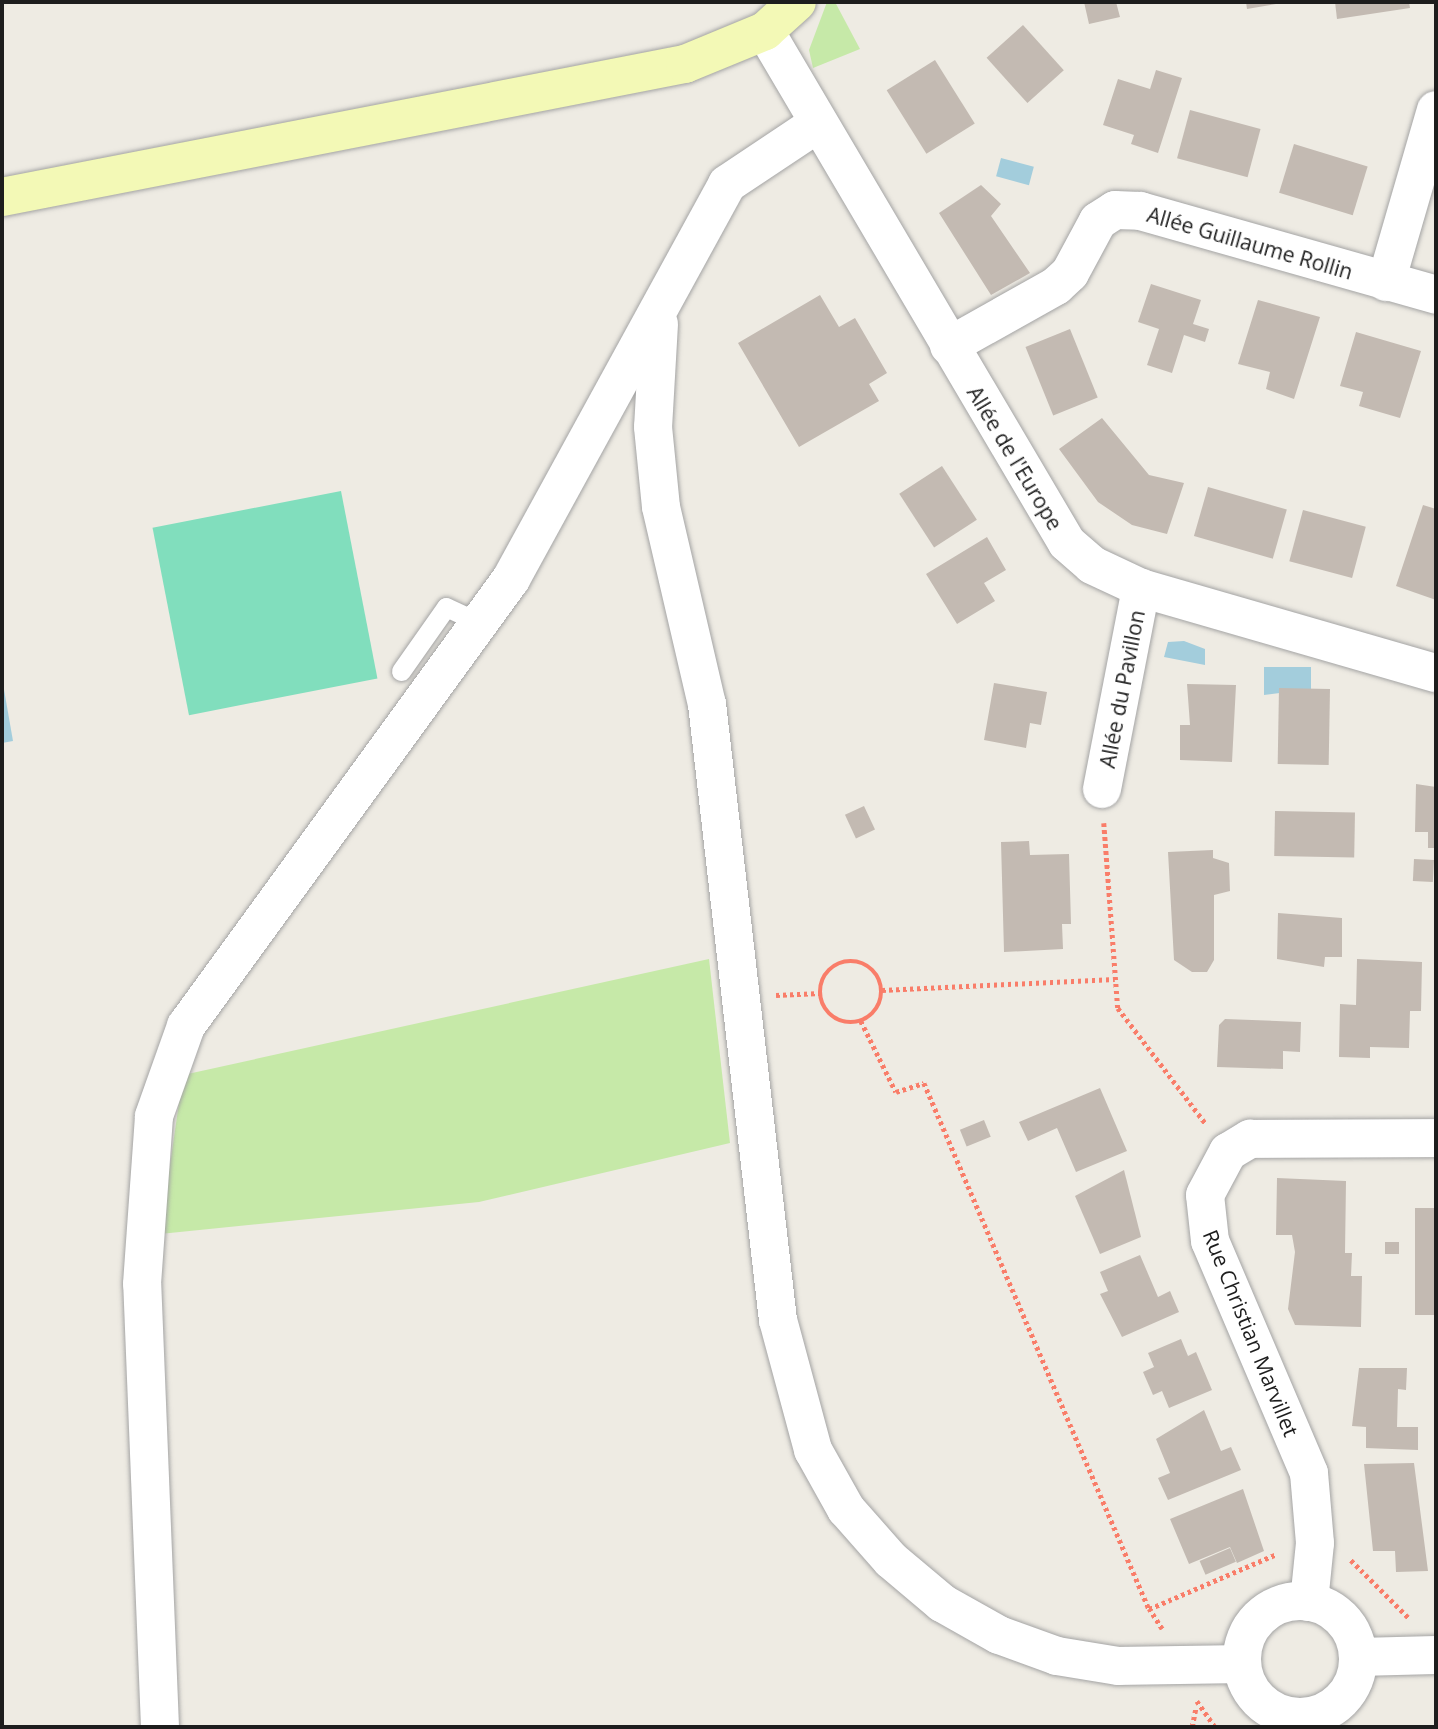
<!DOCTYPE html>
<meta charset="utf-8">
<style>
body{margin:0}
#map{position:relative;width:1438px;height:1729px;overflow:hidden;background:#eeebe3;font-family:"Open Sans",sans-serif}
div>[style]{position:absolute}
.grass>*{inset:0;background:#c6e9a8}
.pitch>*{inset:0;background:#81debd;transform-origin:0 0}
.water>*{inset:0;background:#a3cddc;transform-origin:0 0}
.building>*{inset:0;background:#c3bab2;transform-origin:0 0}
.path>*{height:4.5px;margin-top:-2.25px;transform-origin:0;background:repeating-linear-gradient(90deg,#f97d69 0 3.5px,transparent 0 7px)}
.path>.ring{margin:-2.25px;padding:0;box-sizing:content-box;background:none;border:4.5px solid #f97d69;border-radius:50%}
.roads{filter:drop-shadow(0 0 2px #a4a4a4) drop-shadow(0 0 2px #a4a4a4)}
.service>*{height:19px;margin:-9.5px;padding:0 9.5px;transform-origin:9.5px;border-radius:9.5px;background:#fff}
.minor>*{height:38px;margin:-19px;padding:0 19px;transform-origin:19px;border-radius:19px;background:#fff}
.minor>.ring{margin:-19px;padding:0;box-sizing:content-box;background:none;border:38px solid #fff;border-radius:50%}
.secondary>*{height:38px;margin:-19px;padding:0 19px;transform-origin:19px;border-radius:19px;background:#f3f9b6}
span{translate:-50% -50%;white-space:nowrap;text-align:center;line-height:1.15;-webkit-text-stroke:5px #fff;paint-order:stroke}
.street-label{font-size:21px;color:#1d1d1d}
.frame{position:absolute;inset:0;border:4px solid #1d1d1d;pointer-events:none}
</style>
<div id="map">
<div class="grass">
<i style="clip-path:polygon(827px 2px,835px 2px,860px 49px,813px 68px,809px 50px)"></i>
<i style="clip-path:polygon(709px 959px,730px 1143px,479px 1202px,160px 1234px,183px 1075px)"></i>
</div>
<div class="pitch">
<i style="left:341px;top:491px;width:191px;height:192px;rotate:79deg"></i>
</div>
<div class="water">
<i style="left:1001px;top:158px;width:34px;height:19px;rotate:15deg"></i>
<i style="clip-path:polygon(1184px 641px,1205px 649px,1205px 665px,1164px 657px,1168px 642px)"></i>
<i style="clip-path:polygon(1264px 667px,1311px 667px,1311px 689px,1264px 695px)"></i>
<i style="clip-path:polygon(2px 678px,13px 741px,2px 743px)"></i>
</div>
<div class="building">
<i style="clip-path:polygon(1084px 2px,1116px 2px,1120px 17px,1089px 24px)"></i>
<i style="clip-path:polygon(1246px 2px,1282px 2px,1282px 3px,1247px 9px)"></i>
<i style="clip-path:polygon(1335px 2px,1409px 2px,1410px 8px,1337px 19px)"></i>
<i style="left:1023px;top:25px;width:61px;height:49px;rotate:48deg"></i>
<i style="left:935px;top:60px;width:75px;height:57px;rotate:58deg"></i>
<i style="clip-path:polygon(1156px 70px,1182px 78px,1158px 153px,1131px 144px,1134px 135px,1103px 125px,1118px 79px,1150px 89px)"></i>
<i style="left:1190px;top:110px;width:73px;height:50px;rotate:15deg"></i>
<i style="left:1294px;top:144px;width:77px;height:51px;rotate:17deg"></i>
<i style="clip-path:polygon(981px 185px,1001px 204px,991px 216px,1030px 273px,991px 295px,939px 213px)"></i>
<i style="clip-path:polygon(1151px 284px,1201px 300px,1193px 324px,1209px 329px,1205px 342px,1184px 335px,1172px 373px,1147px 365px,1159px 329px,1138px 322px)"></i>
<i style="clip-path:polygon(820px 295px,839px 327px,855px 318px,887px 373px,869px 384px,879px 401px,799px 447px,738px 343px)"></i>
<i style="clip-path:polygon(1258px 300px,1320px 317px,1294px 399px,1266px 389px,1270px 372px,1238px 364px)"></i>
<i style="left:1070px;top:329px;width:74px;height:48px;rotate:68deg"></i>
<i style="clip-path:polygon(1356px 332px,1421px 351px,1400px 418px,1359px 406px,1363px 392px,1340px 386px)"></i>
<i style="clip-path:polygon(1102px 418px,1149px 475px,1184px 483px,1167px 534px,1132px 525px,1098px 502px,1059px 449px)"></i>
<i style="left:942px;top:466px;width:64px;height:51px;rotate:57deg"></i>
<i style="left:1208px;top:487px;width:82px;height:51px;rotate:16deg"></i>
<i style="clip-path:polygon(1423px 505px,1436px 509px,1436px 600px,1396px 586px)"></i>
<i style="left:1303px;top:510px;width:65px;height:53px;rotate:15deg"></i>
<i style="clip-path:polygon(987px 537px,1006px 570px,984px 583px,995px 601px,957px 624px,926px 574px)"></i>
<i style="clip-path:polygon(994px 683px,1047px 692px,1041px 725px,1030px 723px,1026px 748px,984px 740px)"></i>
<i style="clip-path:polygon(1187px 684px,1236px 685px,1232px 762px,1180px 760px,1180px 725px,1190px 725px)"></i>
<i style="left:1279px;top:688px;width:51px;height:76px;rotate:1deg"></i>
<i style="clip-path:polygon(1416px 784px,1436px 787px,1436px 848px,1428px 848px,1428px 832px,1415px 832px)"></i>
<i style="left:864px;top:806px;width:26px;height:21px;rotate:65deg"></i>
<i style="left:1275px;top:811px;width:80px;height:45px;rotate:1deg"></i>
<i style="clip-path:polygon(1029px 841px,1030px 855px,1069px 854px,1071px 924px,1062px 924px,1063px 949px,1004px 952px,1001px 842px)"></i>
<i style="clip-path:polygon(1213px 850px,1213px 858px,1229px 863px,1230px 891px,1214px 895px,1214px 960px,1207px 972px,1192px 972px,1174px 960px,1168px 852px)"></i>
<i style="left:1414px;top:859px;width:20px;height:22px;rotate:3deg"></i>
<i style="clip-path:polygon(1278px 913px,1342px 918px,1342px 957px,1325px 957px,1324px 967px,1277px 959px)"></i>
<i style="clip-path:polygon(1357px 959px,1422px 962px,1421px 1011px,1410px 1011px,1409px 1048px,1370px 1047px,1370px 1058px,1339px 1057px,1340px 1004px,1356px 1005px)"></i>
<i style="clip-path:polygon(1225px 1019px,1301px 1022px,1300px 1052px,1283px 1051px,1283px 1069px,1217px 1067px,1219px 1025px)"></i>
<i style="clip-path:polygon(1100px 1088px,1127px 1151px,1076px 1172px,1057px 1128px,1028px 1141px,1019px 1122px)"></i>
<i style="left:984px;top:1120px;width:18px;height:26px;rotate:68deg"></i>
<i style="clip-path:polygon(1124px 1170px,1141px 1237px,1100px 1254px,1075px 1196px)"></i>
<i style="clip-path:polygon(1277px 1178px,1346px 1181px,1345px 1253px,1352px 1253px,1351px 1276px,1362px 1276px,1361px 1327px,1295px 1325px,1288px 1309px,1295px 1252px,1292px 1235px,1276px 1235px)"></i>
<i style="left:1415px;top:1208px;width:21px;height:107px"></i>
<i style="left:1385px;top:1242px;width:14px;height:12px"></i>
<i style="clip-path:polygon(1140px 1255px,1158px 1297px,1170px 1291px,1179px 1312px,1122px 1337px,1100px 1294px,1108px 1291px,1100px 1272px)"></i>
<i style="clip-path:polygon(1181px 1339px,1188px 1356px,1196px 1352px,1212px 1390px,1169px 1408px,1162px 1391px,1153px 1395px,1143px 1372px,1154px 1367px,1148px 1353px)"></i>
<i style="clip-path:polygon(1359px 1368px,1407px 1368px,1406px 1390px,1398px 1389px,1397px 1427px,1418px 1427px,1418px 1450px,1366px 1448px,1366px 1427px,1352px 1426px)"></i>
<i style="clip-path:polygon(1204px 1410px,1221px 1451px,1231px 1447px,1241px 1470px,1168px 1500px,1158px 1478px,1170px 1473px,1156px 1439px)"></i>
<i style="clip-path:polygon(1414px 1463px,1428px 1571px,1396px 1572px,1395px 1551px,1373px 1551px,1364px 1464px)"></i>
<i style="clip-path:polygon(1243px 1489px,1264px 1551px,1237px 1563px,1230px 1547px,1189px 1564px,1170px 1519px)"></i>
<i style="left:1230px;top:1548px;width:15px;height:33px;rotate:67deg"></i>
</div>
<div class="path">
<i style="left:1104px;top:823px;width:186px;rotate:85.7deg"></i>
<i style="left:1118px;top:1008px;width:146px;rotate:52.8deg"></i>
<i class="ring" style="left:820px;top:961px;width:57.5px;height:57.5px"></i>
<i style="left:882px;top:990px;width:233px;rotate:-2.7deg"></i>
<i style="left:776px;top:995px;width:45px;rotate:-2.5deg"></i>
<i style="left:861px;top:1021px;width:79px;rotate:63.8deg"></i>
<i style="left:896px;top:1092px;width:29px;rotate:-18deg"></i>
<i style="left:924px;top:1083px;width:572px;rotate:66.84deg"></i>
<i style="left:1351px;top:1560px;width:82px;rotate:45deg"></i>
<i style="left:1162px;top:1629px;width:24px;rotate:-123deg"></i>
<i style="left:1149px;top:1609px;width:139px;rotate:-23.3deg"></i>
<i style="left:1197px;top:1701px;width:32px;rotate:55deg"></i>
<i style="left:1192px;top:1727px;width:20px;rotate:-79deg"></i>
</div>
<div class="roads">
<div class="service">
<i style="left:401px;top:671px;width:78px;rotate:-54.9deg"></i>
<i style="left:446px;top:607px;width:38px;rotate:25deg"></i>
</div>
<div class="minor">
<i style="left:765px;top:31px;width:594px;rotate:59.47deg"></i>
<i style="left:1067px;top:543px;width:33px;rotate:41deg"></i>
<i style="left:1092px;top:565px;width:54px;rotate:25.1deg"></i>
<i style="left:1141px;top:588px;width:307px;rotate:16.1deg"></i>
<i style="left:1386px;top:282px;width:179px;rotate:-73.8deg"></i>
<i style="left:659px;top:324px;width:103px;rotate:93.3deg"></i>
<i style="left:653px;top:427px;width:80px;rotate:84.3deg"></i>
<i style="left:661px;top:507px;width:202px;rotate:76.9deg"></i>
<i style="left:707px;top:704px;width:620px;rotate:83.43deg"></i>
<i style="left:778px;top:1320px;width:135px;rotate:74.9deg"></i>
<i style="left:813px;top:1450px;width:68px;rotate:60.8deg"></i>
<i style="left:846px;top:1509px;width:68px;rotate:48.6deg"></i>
<i style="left:891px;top:1560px;width:67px;rotate:40.1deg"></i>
<i style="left:942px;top:1603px;width:65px;rotate:29.3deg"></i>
<i style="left:999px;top:1635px;width:62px;rotate:19.9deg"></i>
<i style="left:1057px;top:1656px;width:62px;rotate:9.3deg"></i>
<i style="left:1118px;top:1666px;width:124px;rotate:-0.9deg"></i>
<i style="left:949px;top:346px;width:123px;rotate:-29.3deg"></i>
<i style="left:1056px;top:286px;width:19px;rotate:-43deg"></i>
<i style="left:1070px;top:273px;width:59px;rotate:-61.7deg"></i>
<i style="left:1098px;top:221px;width:20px;rotate:-33deg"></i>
<i style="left:1115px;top:210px;width:25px;rotate:2deg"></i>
<i style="left:1140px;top:211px;width:308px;rotate:15.8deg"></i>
<i style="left:1102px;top:789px;width:205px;rotate:-79deg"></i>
<i class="ring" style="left:1242px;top:1601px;width:78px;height:78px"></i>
<i style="left:1309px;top:1602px;width:59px;rotate:-84.2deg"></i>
<i style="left:1315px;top:1543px;width:70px;rotate:-94.9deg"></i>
<i style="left:1309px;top:1473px;width:252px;rotate:-113.1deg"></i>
<i style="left:1210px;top:1241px;width:46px;rotate:-96.2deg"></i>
<i style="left:1205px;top:1195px;width:49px;rotate:-61.9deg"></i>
<i style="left:1228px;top:1152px;width:26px;rotate:-31deg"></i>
<i style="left:1250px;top:1139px;width:186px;rotate:-0.3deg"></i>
<i style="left:1358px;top:1657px;width:78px;rotate:-1.5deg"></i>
<i style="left:160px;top:1727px;width:443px;rotate:-92.3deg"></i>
<i style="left:142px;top:1284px;width:168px;rotate:-85.9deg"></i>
<i style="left:154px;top:1116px;width:96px;rotate:-70.4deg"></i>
<i style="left:186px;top:1026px;width:553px;rotate:-53.98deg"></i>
<i style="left:511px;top:579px;width:450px;rotate:-61.3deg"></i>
<i style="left:727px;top:184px;width:108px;rotate:-33.7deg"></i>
</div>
<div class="secondary">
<i style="left:2px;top:197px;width:696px;rotate:-11.02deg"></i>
<i style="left:685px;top:64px;width:87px;rotate:-22.4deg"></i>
<i style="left:765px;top:31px;width:43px;rotate:-42.2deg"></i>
</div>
</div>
<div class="street-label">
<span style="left:1250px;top:243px;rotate:16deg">Allée Guillaume Rollin</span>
<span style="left:1015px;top:458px;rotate:59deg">Allée de l'Europe</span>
<span style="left:1122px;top:689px;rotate:-79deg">Allée du Pavillon</span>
<span style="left:1251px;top:1333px;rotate:68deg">Rue Christian Marvillet</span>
</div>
<div class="frame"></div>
</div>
